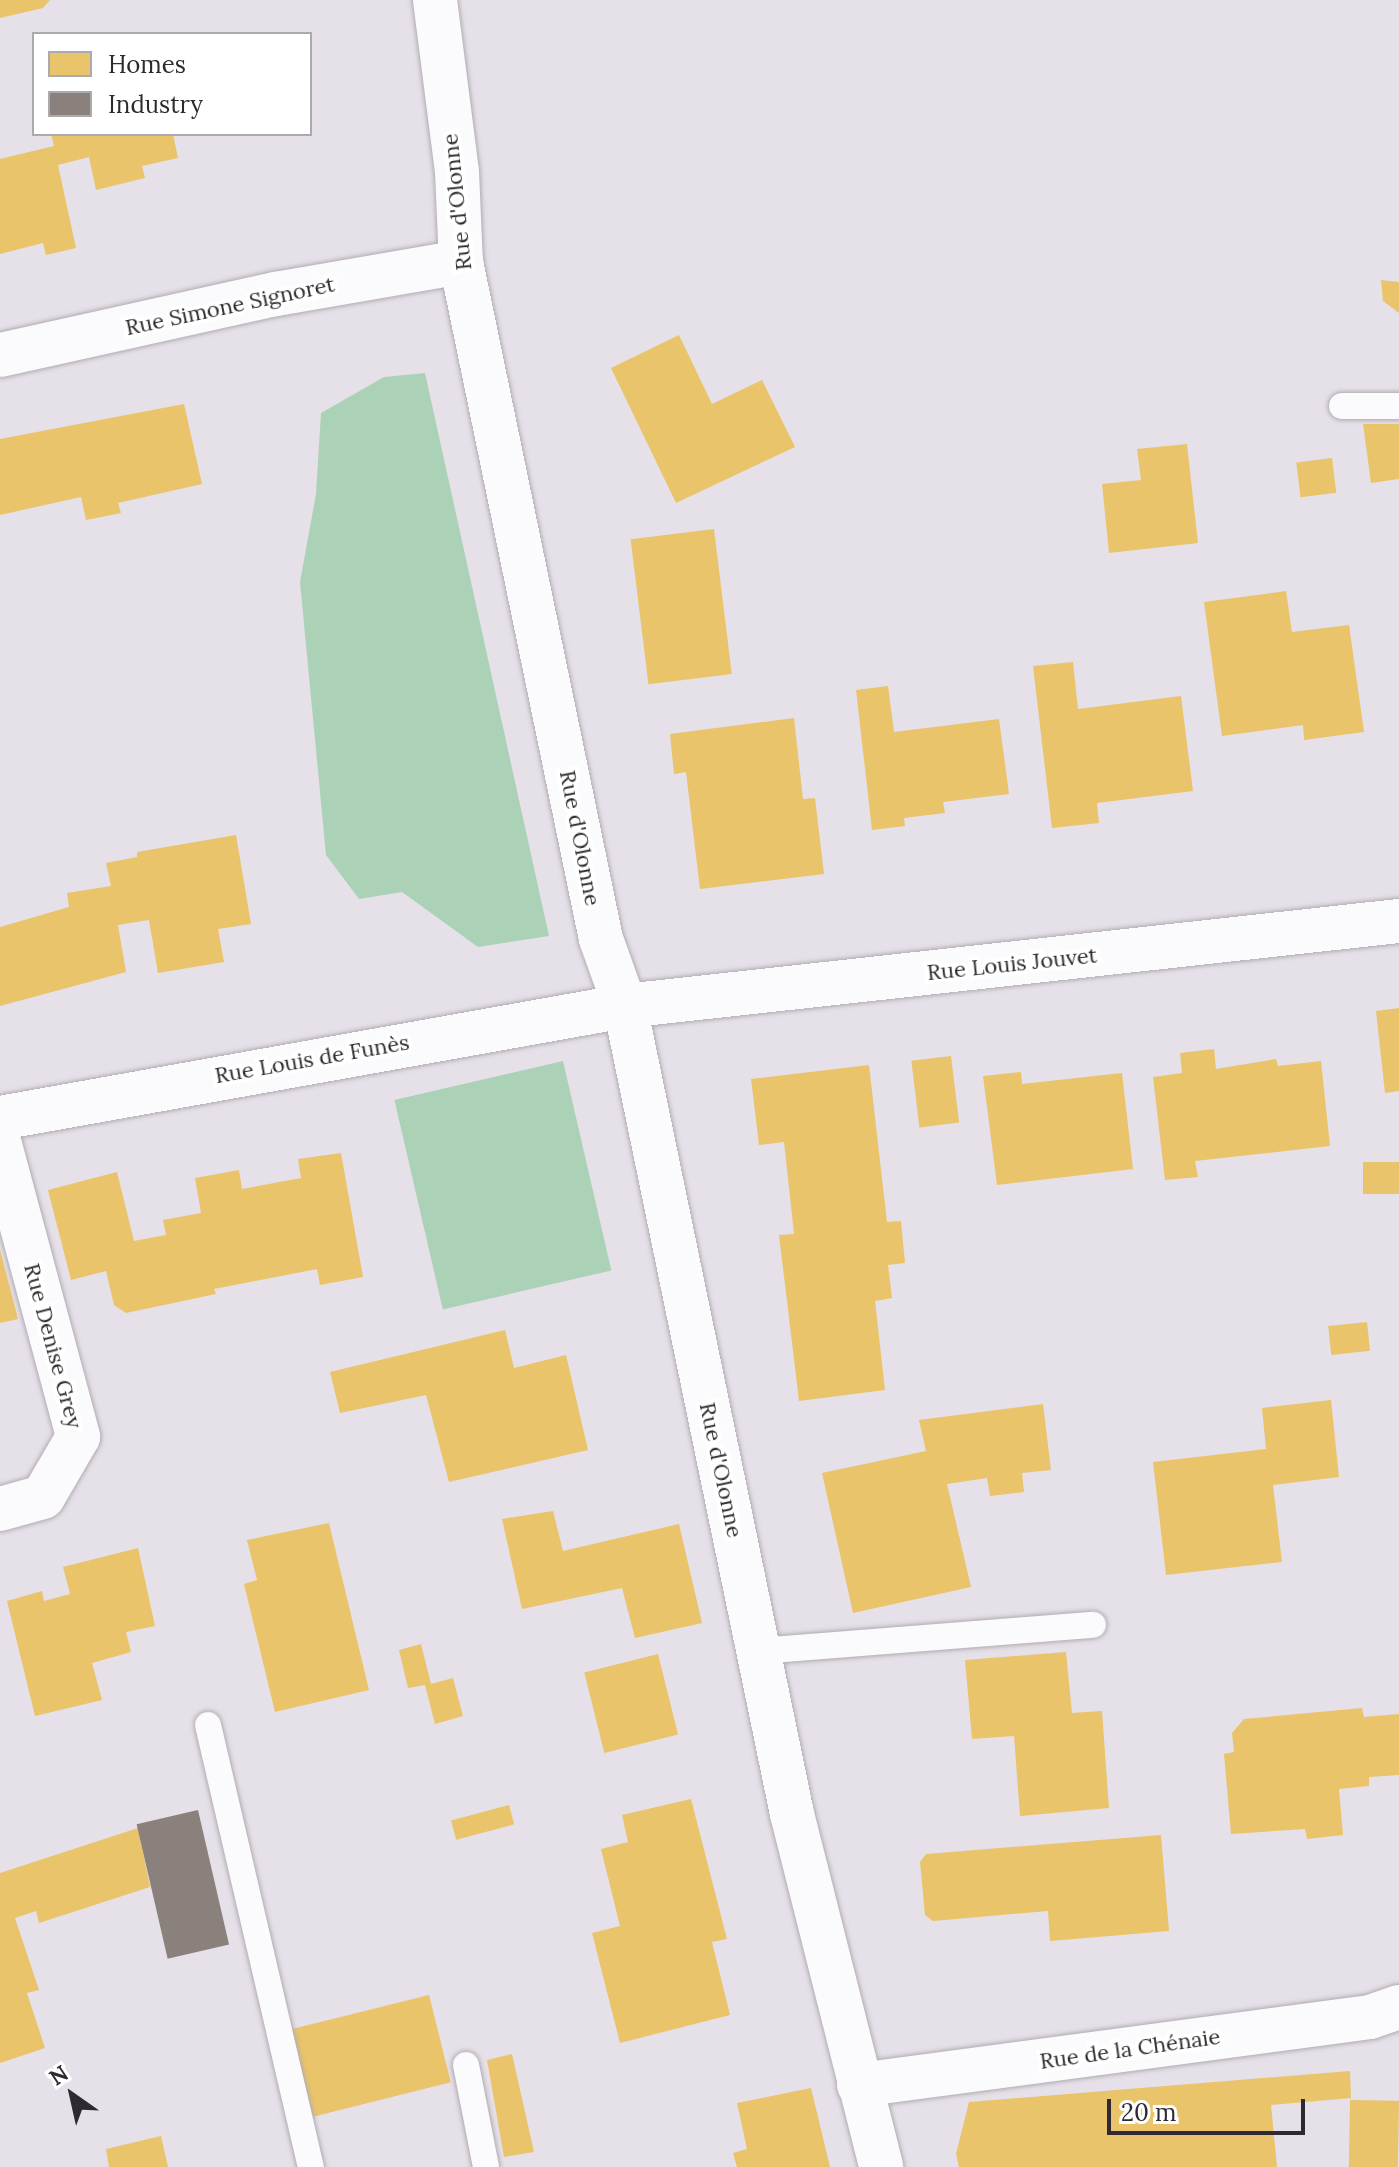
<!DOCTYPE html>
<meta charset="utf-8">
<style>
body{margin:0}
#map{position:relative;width:1399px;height:2167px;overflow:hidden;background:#e6e0e8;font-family:Lora,serif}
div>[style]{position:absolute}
.green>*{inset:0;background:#abd2b7;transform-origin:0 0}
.homes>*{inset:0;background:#e9c46a;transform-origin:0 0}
.industry>*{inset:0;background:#8a817c;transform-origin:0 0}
.roads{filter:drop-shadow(0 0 2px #b1acb2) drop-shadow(0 0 2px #b1acb2)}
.lane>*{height:26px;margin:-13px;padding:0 13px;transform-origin:13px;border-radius:13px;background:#fbfafc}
.street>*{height:44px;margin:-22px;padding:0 22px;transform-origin:22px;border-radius:22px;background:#fbfafc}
.secondary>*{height:44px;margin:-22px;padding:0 22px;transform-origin:22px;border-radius:22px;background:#fbfafc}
span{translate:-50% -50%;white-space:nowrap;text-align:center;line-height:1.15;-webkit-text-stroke:8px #fff;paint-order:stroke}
.street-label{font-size:22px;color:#2e2a2f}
.legend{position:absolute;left:32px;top:32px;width:280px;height:104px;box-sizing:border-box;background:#fff;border:2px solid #abaaac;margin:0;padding:10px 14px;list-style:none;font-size:24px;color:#2e2a2f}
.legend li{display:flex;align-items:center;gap:16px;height:40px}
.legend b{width:40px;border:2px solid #abaaac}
.north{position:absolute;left:32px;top:2055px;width:80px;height:80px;-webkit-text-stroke:6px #fff;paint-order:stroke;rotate:326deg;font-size:22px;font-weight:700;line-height:32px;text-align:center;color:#2e2a2f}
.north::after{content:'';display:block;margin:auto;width:28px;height:36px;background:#2e2a2f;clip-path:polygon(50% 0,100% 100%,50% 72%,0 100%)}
.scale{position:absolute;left:1107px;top:2099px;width:198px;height:36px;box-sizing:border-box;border:4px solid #2e2a2f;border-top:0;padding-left:10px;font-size:24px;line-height:28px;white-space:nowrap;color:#2e2a2f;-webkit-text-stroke:6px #fff;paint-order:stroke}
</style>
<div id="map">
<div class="green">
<i style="clip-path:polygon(425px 373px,549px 936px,478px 947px,402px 892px,359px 899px,326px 855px,300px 582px,316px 494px,321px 413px,384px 377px)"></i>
<i style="left:563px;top:1061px;width:215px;height:173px;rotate:77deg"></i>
</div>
<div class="homes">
<i style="clip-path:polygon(0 0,50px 0,43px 8px,0 18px)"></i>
<i style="clip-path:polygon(51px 134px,173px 134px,178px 158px,142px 166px,145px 178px,96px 190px,89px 157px,58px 165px,76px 248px,46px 255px,43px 243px,0 254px,0 159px,54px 146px)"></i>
<i style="clip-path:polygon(1381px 280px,1399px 282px,1399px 313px,1383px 301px)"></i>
<i style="clip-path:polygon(679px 335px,712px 404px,762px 380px,795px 447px,676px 503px,611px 368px)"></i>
<i style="clip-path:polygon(184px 404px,202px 484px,118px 503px,121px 513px,86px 520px,81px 497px,0 515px,0 439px)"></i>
<i style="clip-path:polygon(1363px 424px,1399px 424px,1399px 479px,1371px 483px)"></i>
<i style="clip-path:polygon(1187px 444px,1198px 543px,1109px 553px,1102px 484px,1141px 480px,1137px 449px)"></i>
<i style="left:1332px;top:458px;width:35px;height:36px;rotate:83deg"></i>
<i style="left:714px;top:529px;width:146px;height:84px;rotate:83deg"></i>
<i style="clip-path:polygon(1286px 591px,1292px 632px,1349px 625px,1364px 732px,1304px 740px,1303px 725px,1222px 736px,1204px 602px)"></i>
<i style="clip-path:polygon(1073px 662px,1078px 709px,1181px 696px,1193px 791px,1097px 803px,1099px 823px,1052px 828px,1033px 666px)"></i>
<i style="clip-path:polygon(888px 686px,894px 732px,999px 719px,1009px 794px,943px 802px,945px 813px,904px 818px,905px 826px,872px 830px,856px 690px)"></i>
<i style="clip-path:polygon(794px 718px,803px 799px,815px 798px,824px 874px,700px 889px,686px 772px,674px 774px,670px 734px)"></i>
<i style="clip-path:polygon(236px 835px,251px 924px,218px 929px,224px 962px,158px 973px,149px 920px,118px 925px,126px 972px,0 1006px,0 927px,69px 907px,67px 893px,111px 886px,106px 863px,137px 857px,137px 852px)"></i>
<i style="clip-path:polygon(1399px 1008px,1399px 1091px,1385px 1093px,1376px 1011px)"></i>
<i style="clip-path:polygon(1214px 1049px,1216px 1069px,1276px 1059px,1278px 1066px,1321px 1061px,1330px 1146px,1195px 1161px,1198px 1177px,1165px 1180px,1153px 1077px,1182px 1073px,1180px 1053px)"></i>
<i style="left:951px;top:1056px;width:67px;height:40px;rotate:83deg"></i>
<i style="clip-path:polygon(869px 1065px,887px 1222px,901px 1221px,905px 1263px,888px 1265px,892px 1298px,875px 1301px,885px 1390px,799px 1401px,779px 1235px,794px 1234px,784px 1142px,759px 1145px,751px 1079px)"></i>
<i style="clip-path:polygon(1021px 1072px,1022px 1084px,1122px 1073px,1133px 1169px,997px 1185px,983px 1076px)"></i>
<i style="clip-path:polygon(341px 1153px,363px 1277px,320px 1285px,317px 1269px,214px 1289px,216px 1294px,126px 1313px,114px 1305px,106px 1271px,71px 1280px,48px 1190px,117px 1172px,134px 1241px,166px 1235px,163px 1220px,201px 1213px,195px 1178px,239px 1170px,242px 1189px,301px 1178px,298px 1159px)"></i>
<i style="left:1399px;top:1162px;width:32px;height:36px;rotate:90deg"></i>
<i style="clip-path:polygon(0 1250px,18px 1319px,0 1323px)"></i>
<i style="left:1367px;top:1322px;width:29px;height:39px;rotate:84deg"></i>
<i style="clip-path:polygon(505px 1330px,514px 1368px,566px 1355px,588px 1450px,449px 1482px,426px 1395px,340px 1413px,330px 1372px)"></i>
<i style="clip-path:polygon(1331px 1400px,1339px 1477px,1273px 1485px,1282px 1562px,1166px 1575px,1153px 1462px,1266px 1449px,1262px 1408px)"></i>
<i style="clip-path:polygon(1043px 1404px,1051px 1470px,1022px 1473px,1024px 1492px,990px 1496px,987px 1478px,947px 1484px,971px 1587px,853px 1613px,822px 1473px,926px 1451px,919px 1420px)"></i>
<i style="clip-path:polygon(553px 1511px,563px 1551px,679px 1524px,702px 1623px,635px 1638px,622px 1588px,522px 1609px,502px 1519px)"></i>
<i style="clip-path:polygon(329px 1523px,369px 1690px,275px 1712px,244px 1584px,257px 1580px,247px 1540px)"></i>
<i style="clip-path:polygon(138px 1548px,155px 1626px,126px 1632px,131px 1652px,92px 1663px,102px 1700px,35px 1716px,7px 1601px,42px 1591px,44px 1601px,70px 1594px,63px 1567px)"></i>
<i style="clip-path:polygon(421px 1644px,431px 1684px,453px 1678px,463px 1716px,435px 1724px,425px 1685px,408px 1688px,399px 1650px)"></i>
<i style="clip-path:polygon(1066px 1652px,1072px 1713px,1102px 1711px,1109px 1808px,1020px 1816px,1014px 1736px,972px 1739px,965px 1660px)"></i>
<i style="left:658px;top:1654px;width:83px;height:76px;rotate:76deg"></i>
<i style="clip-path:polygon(1362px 1708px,1364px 1717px,1399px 1714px,1399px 1775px,1369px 1777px,1369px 1786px,1339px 1789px,1343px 1835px,1307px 1839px,1305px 1829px,1231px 1834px,1224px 1754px,1234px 1752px,1232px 1733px,1244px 1719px)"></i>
<i style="clip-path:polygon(691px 1799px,727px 1939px,712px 1942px,730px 2015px,620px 2043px,592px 1933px,620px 1926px,601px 1849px,628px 1842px,622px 1815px)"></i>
<i style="left:509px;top:1805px;width:20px;height:60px;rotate:75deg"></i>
<i style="clip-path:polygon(138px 1828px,150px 1887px,39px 1923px,36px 1911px,15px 1918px,39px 1990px,27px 1993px,45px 2048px,0 2063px,0 1873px)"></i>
<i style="clip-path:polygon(1161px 1835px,1169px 1931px,1050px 1941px,1048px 1911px,933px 1921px,925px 1915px,920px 1862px,926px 1854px)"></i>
<i style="left:429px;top:1995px;width:90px;height:142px;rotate:76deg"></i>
<i style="clip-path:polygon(512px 2054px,534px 2152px,504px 2157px,487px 2060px)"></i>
<i style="clip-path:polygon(1350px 2071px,1351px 2098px,1271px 2105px,1277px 2167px,959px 2167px,956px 2154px,969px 2102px)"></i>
<i style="clip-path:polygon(811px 2088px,830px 2167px,737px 2167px,733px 2153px,747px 2149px,737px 2103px)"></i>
<i style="left:1350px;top:2100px;width:49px;height:67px;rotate:1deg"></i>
<i style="clip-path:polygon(161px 2136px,168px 2167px,109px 2167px,106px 2149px)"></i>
</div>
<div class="industry">
<i style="left:198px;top:1810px;width:138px;height:63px;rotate:77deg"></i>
</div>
<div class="roads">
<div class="lane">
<i style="left:1342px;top:406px;width:57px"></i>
<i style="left:759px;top:1651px;width:335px;rotate:-4.5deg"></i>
<i style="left:208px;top:1725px;width:454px;rotate:76.9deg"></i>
<i style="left:466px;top:2065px;width:104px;rotate:78.9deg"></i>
</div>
<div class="street">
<i style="left:0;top:355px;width:283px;rotate:-12.5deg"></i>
<i style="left:276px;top:294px;width:188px;rotate:-9.8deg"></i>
<i style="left:0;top:1118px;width:635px;rotate:-10.16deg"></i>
<i style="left:625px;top:1006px;width:779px;rotate:-6.27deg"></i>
<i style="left:0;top:1145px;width:302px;rotate:75deg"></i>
<i style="left:78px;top:1437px;width:69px;rotate:120.3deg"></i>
<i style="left:43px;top:1497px;width:45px;rotate:164.4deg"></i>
<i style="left:859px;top:2085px;width:516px;rotate:-7.58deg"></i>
<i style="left:1370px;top:2017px;width:31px;rotate:-19deg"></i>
</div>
<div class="secondary">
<i style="left:435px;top:0;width:173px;rotate:82.7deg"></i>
<i style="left:457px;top:172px;width:90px;rotate:87.5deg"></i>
<i style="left:461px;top:262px;width:691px;rotate:78.32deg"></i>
<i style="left:601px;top:939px;width:71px;rotate:70.3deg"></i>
<i style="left:625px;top:1006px;width:825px;rotate:78.32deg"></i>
<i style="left:792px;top:1814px;width:364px;rotate:75.8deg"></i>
</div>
</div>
<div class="street-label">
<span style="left:457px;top:202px;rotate:-96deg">Rue d'Olonne</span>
<span style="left:230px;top:306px;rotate:-12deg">Rue Simone Signoret</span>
<span style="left:580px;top:838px;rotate:79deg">Rue d'Olonne</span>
<span style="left:1012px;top:964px;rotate:-6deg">Rue Louis Jouvet</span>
<span style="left:312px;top:1059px;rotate:-10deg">Rue Louis de Funès</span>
<span style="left:53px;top:1346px;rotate:75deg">Rue Denise Grey</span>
<span style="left:721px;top:1470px;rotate:78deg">Rue d'Olonne</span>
<span style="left:1130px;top:2049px;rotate:-8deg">Rue de la Chénaie</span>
</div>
<ul class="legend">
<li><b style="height:22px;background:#e9c46a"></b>Homes</li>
<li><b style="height:22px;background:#8a817c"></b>Industry</li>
</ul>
<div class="north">N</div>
<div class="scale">20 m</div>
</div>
